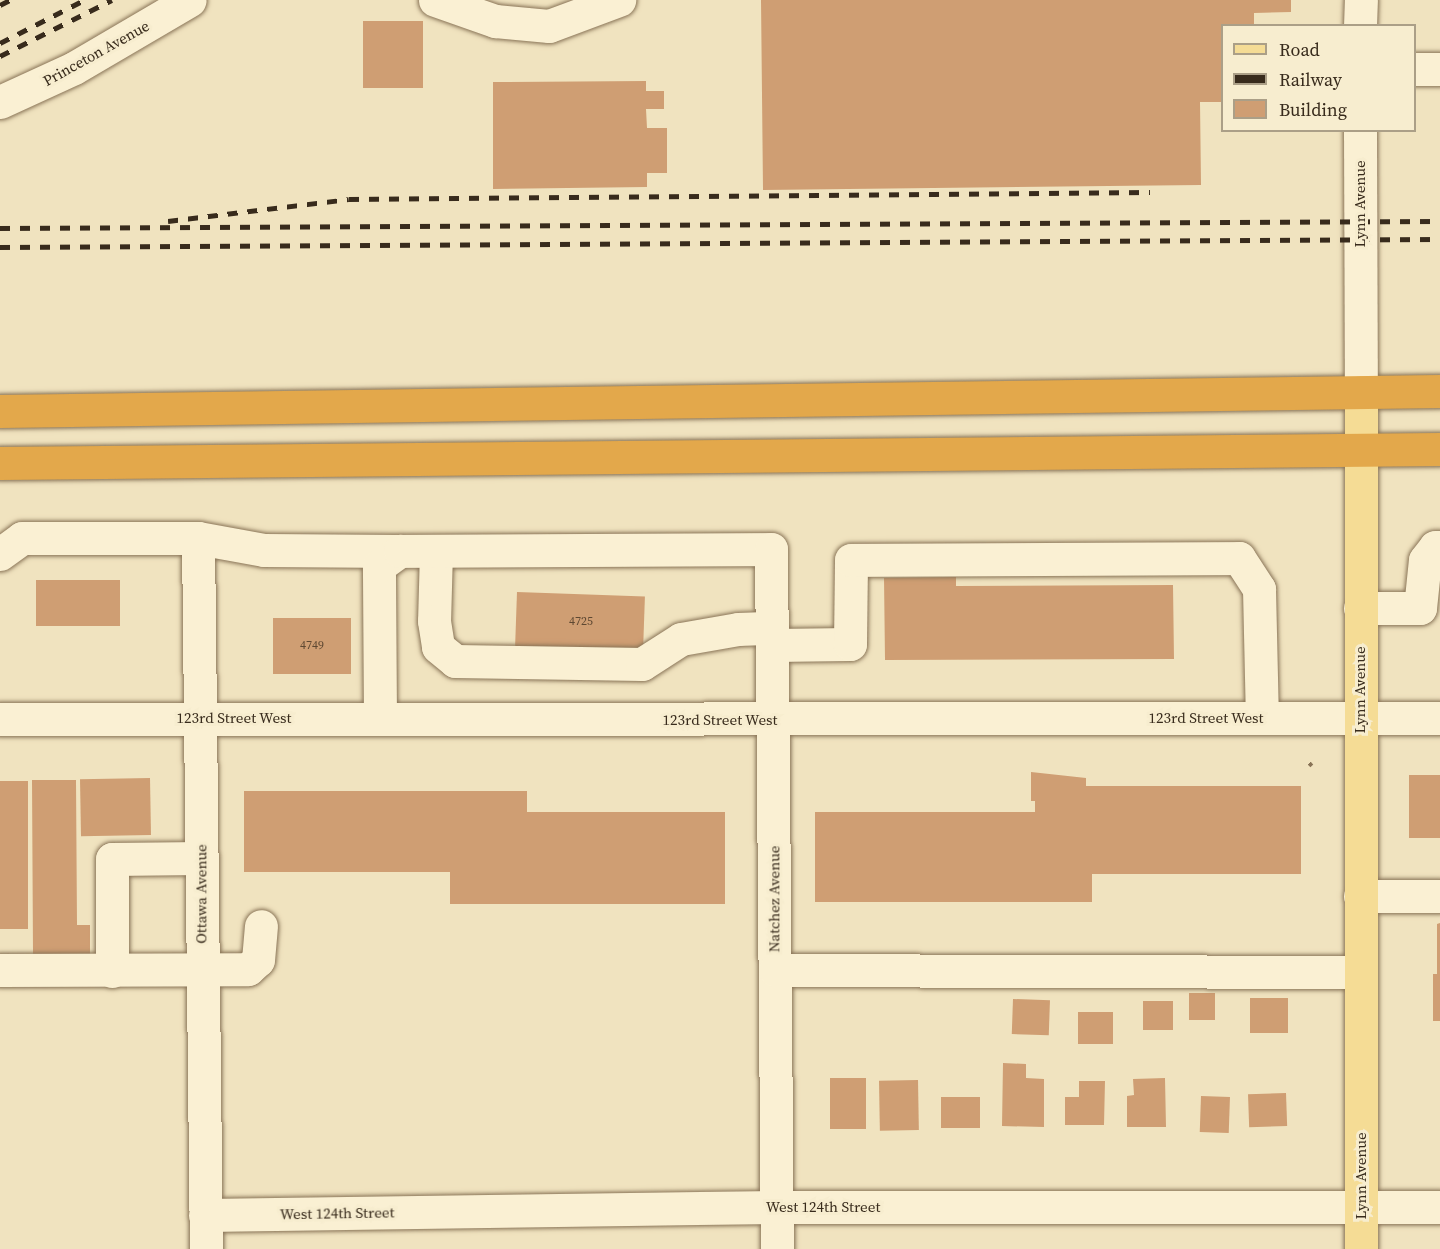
<!DOCTYPE html>
<style>
body{margin:0}
#map{position:relative;width:1440px;height:1249px;overflow:hidden;background:#f0e3bf;font-family:"Source Serif 4",serif}
div>[style]{position:absolute}
.building>*{inset:0;background:#cf9e73;transform-origin:0 0}
.path>*{height:4px;margin-top:-2px;transform-origin:0;background:repeating-linear-gradient(90deg,#897457 0 4.5px,transparent 0 7.5px)}
.roads{filter:drop-shadow(0 0 2px #897457) drop-shadow(0 0 2px #897457)}
.minor>*{height:33px;margin:-16.5px;padding:0 16.5px;transform-origin:16.5px;border-radius:16.5px;background:#faf0d3}
.major>*{height:33px;margin:-16.5px;padding:0 16.5px;transform-origin:16.5px;border-radius:16.5px;background:#f5dc95}
.highway>*{height:33px;margin:-16.5px;padding:0 16.5px;transform-origin:16.5px;border-radius:16.5px;background:#e3a84b}
.rail>*{height:4.5px;margin-top:-2.25px;transform-origin:0;background:repeating-linear-gradient(90deg,#382b1c 0 10px,transparent 0 20px)}
span{translate:-50% -50%;white-space:nowrap;text-align:center;line-height:1.15;-webkit-text-stroke:6px #f7edcf;paint-order:stroke}
.number-label{font-size:12px;color:#5e4832}
.number-label span{-webkit-text-stroke-width:0}
.street-label{font-size:15px;color:#382b1c}
.legend{position:absolute;left:1221px;top:24px;width:195px;height:108px;box-sizing:border-box;background:#f7edcf;border:2px solid #ab9f87;margin:0;padding:8px 10px;list-style:none;font-size:18px;color:#382b1c}
.legend li{display:flex;align-items:center;gap:12px;height:30px}
.legend b{width:30px;border:2px solid #ab9f87}
</style>
<div id="map">
<div class="building">
<i style="clip-path:polygon(761px 0,1291px 0,1291px 12px,1254px 13px,1254px 26px,1222px 26px,1222px 102px,1200px 102px,1201px 185px,763px 190px)"></i>
<i style="left:363px;top:21px;width:60px;height:67px"></i>
<i style="clip-path:polygon(646px 81px,646px 91px,664px 91px,664px 109px,646px 109px,647px 128px,667px 128px,667px 173px,647px 173px,647px 187px,493px 189px,493px 82px)"></i>
<i style="clip-path:polygon(956px 577px,956px 586px,1173px 585px,1174px 659px,885px 660px,884px 578px)"></i>
<i style="left:36px;top:580px;width:84px;height:46px"></i>
<i style="left:517px;top:592px;width:128px;height:55px;rotate:2deg"></i>
<i style="left:273px;top:618px;width:78px;height:56px"></i>
<i style="clip-path:polygon(1031px 772px,1086px 778px,1086px 786px,1301px 786px,1301px 874px,1092px 874px,1092px 902px,815px 902px,815px 812px,1035px 812px,1035px 801px,1031px 801px)"></i>
<i style="left:1409px;top:775px;width:31px;height:63px"></i>
<i style="left:150px;top:778px;width:57px;height:70px;rotate:89deg"></i>
<i style="clip-path:polygon(32px 780px,76px 780px,77px 925px,90px 925px,90px 954px,33px 954px)"></i>
<i style="left:0;top:781px;width:28px;height:148px"></i>
<i style="clip-path:polygon(244px 791px,527px 791px,527px 812px,725px 812px,725px 904px,450px 904px,450px 872px,244px 872px)"></i>
<i style="clip-path:polygon(1440px 923px,1440px 1021px,1433px 1021px,1433px 974px,1437px 974px,1437px 924px)"></i>
<i style="left:1189px;top:993px;width:26px;height:27px"></i>
<i style="left:1250px;top:998px;width:38px;height:35px"></i>
<i style="left:1013px;top:999px;width:37px;height:35px;rotate:2deg"></i>
<i style="left:1143px;top:1001px;width:30px;height:29px"></i>
<i style="left:1078px;top:1012px;width:35px;height:32px"></i>
<i style="clip-path:polygon(1003px 1063px,1026px 1064px,1026px 1078px,1044px 1079px,1044px 1127px,1002px 1126px)"></i>
<i style="left:830px;top:1078px;width:36px;height:51px"></i>
<i style="clip-path:polygon(1165px 1078px,1166px 1127px,1127px 1127px,1127px 1096px,1134px 1095px,1133px 1079px)"></i>
<i style="left:918px;top:1080px;width:50px;height:39px;rotate:89deg"></i>
<i style="clip-path:polygon(1079px 1081px,1105px 1081px,1104px 1125px,1065px 1125px,1065px 1097px,1079px 1097px)"></i>
<i style="left:1286px;top:1093px;width:33px;height:38px;rotate:88deg"></i>
<i style="left:1201px;top:1096px;width:29px;height:36px;rotate:2deg"></i>
<i style="left:941px;top:1097px;width:39px;height:31px"></i>
</div>
<div class="path">
<i style="left:1309px;top:763px;width:4px;rotate:45deg"></i>
</div>
<div class="roads">
<div class="minor">
<i style="left:435px;top:0;width:64px;rotate:19.3deg"></i>
<i style="left:495px;top:21px;width:54px;rotate:5.3deg"></i>
<i style="left:549px;top:26px;width:75px;rotate:-20.4deg"></i>
<i style="left:1360px;top:26px;width:26px;rotate:-88deg"></i>
<i style="left:1414px;top:69px;width:26px"></i>
<i style="left:0;top:102px;width:81px;rotate:-24.7deg"></i>
<i style="left:74px;top:68px;width:134px;rotate:-30.4deg"></i>
<i style="left:1360px;top:130px;width:262px;rotate:89.8deg"></i>
<i style="left:198px;top:538px;width:711px;rotate:89.36deg"></i>
<i style="left:436px;top:551px;width:70px;rotate:91.6deg"></i>
<i style="left:434px;top:621px;width:26px;rotate:81deg"></i>
<i style="left:438px;top:647px;width:22px;rotate:39deg"></i>
<i style="left:455px;top:661px;width:187px;rotate:0.9deg"></i>
<i style="left:642px;top:664px;width:46px;rotate:-32.7deg"></i>
<i style="left:681px;top:639px;width:58px;rotate:-10deg"></i>
<i style="left:738px;top:629px;width:34px;rotate:-2deg"></i>
<i style="left:0;top:554px;width:27px;rotate:-36deg"></i>
<i style="left:22px;top:538px;width:176px"></i>
<i style="left:198px;top:538px;width:67px;rotate:10.3deg"></i>
<i style="left:264px;top:550px;width:136px;rotate:0.4deg"></i>
<i style="left:1360px;top:608px;width:60px"></i>
<i style="left:1420px;top:608px;width:48px;rotate:-84.1deg"></i>
<i style="left:1425px;top:560px;width:16px;rotate:-52deg"></i>
<i style="left:1435px;top:547px;width:5px"></i>
<i style="left:773px;top:645px;width:77px;rotate:-0.7deg"></i>
<i style="left:850px;top:644px;width:84px;rotate:-89.3deg"></i>
<i style="left:851px;top:560px;width:388px;rotate:-0.3deg"></i>
<i style="left:1239px;top:558px;width:37px;rotate:57deg"></i>
<i style="left:1259px;top:589px;width:129px;rotate:88.7deg"></i>
<i style="left:0;top:719px;width:1440px;rotate:-0.04deg"></i>
<i style="left:380px;top:719px;width:153px;rotate:-90.4deg"></i>
<i style="left:379px;top:566px;width:26px;rotate:-36deg"></i>
<i style="left:400px;top:551px;width:371px;rotate:-0.3deg"></i>
<i style="left:771px;top:549px;width:700px;rotate:89.51deg"></i>
<i style="left:1360px;top:896px;width:80px"></i>
<i style="left:0;top:970px;width:248px;rotate:-0.2deg"></i>
<i style="left:248px;top:969px;width:13px;rotate:-42deg"></i>
<i style="left:258px;top:960px;width:34px;rotate:-85deg"></i>
<i style="left:775px;top:970px;width:585px;rotate:0.2deg"></i>
<i style="left:112px;top:971px;width:112px;rotate:-90deg"></i>
<i style="left:112px;top:859px;width:89px;rotate:-0.6deg"></i>
<i style="left:205px;top:1215px;width:572px;rotate:-0.8deg"></i>
<i style="left:777px;top:1207px;width:663px"></i>
</div>
<div class="major">
<i style="left:1361px;top:392px;width:857px;rotate:90deg"></i>
</div>
<div class="highway">
<i style="left:0;top:411px;width:1440px;rotate:-0.8deg"></i>
<i style="left:0;top:463px;width:1440px;rotate:-0.56deg"></i>
</div>
</div>
<div class="rail">
<i style="left:0;top:5px;width:11px;rotate:-27deg"></i>
<i style="left:0;top:43px;width:94px;rotate:-27.1deg"></i>
<i style="left:0;top:56px;width:125px;rotate:-26.6deg"></i>
<i style="left:168px;top:221px;width:182px;rotate:-6.9deg"></i>
<i style="left:349px;top:199px;width:801px;rotate:-0.5deg"></i>
<i style="left:0;top:228px;width:1440px;rotate:-0.28deg"></i>
<i style="left:0;top:247px;width:1440px;rotate:-0.32deg"></i>
</div>
<div class="number-label">
<span style="left:581px;top:622px">4725</span>
<span style="left:312px;top:646px">4749</span>
</div>
<div class="street-label">
<span style="left:96px;top:53px;rotate:-29deg">Princeton Avenue</span>
<span style="left:1360px;top:204px;rotate:-90deg">Lynn Avenue</span>
<span style="left:1360px;top:690px;rotate:-90deg">Lynn Avenue</span>
<span style="left:234px;top:718px">123rd Street West</span>
<span style="left:1206px;top:718px">123rd Street West</span>
<span style="left:720px;top:720px">123rd Street West</span>
<span style="left:201px;top:894px;rotate:-90deg">Ottawa Avenue</span>
<span style="left:774px;top:899px;rotate:-90deg">Natchez Avenue</span>
<span style="left:1361px;top:1176px;rotate:-90deg">Lynn Avenue</span>
<span style="left:823px;top:1207px">West 124th Street</span>
<span style="left:337px;top:1213px;rotate:-1deg">West 124th Street</span>
</div>
<ul class="legend">
<li><b style="height:8px;background:#f5dc95"></b>Road</li>
<li><b style="height:8px;background:#382b1c"></b>Railway</li>
<li><b style="height:16px;background:#cf9e73"></b>Building</li>
</ul>
</div>
